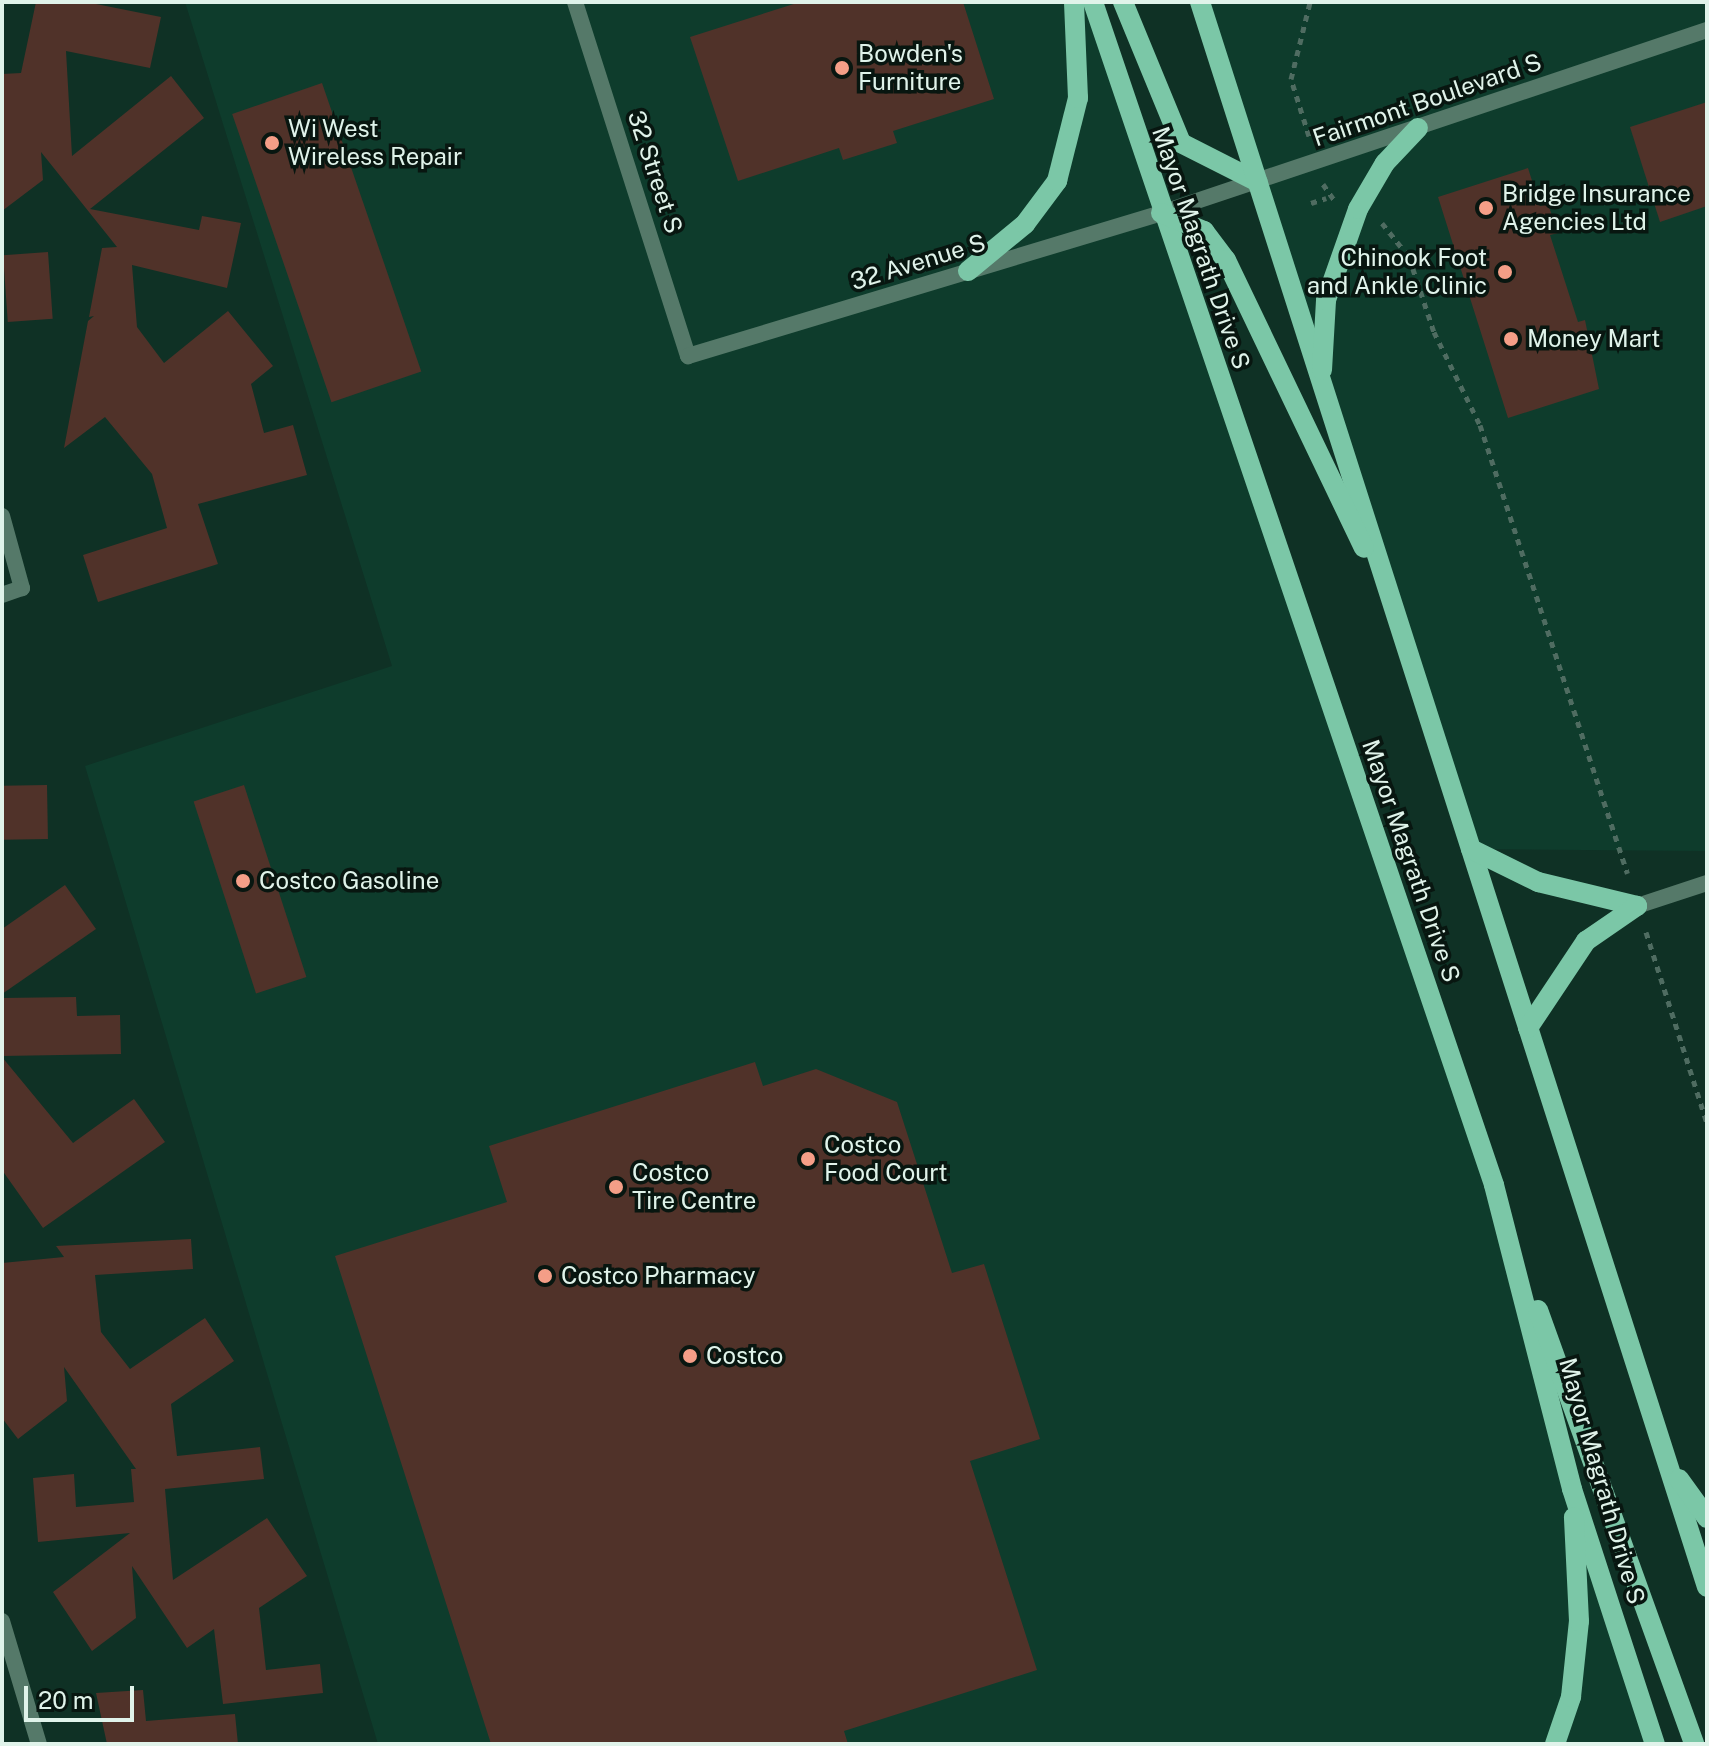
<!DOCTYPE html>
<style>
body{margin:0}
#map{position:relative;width:1709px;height:1746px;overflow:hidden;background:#0f3125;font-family:"Public Sans",sans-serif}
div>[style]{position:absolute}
.built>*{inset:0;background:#0e3c2c}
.building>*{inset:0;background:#503229;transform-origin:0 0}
.path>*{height:5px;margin-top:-2.5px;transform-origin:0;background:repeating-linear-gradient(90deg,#4f6c61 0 6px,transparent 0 12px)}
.minor>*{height:16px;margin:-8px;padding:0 8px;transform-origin:8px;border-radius:8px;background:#557969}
.tertiary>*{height:16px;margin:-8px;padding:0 8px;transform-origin:8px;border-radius:8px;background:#557969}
.primary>*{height:20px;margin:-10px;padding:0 10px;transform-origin:10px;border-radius:10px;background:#7bc7a7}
.dots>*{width:22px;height:22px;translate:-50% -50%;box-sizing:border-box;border:4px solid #081610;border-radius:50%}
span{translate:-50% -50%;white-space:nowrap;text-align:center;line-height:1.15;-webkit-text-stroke:7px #081610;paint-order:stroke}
.poi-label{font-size:24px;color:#e0f3ea}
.left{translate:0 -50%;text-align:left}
.right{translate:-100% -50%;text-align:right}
.street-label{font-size:24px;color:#e0f3ea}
.frame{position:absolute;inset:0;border:4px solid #e0f3ea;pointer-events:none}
.scale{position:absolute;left:24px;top:1686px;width:110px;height:36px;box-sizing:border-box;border:4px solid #e0f3ea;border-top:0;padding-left:10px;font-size:24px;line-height:28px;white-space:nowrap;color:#e0f3ea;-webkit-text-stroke:6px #081610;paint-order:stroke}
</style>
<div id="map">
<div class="built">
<i style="clip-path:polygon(185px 2px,1091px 2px,1494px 1185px,1655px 1744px,378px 1744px,85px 766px,392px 666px)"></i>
<i style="clip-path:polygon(1200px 2px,1707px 2px,1707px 851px,1471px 849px)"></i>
</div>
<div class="building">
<i style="clip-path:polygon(36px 2px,86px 2px,161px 17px,150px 68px,66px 51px,72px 156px,171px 76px,204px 118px,90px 209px,199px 230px,202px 216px,241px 223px,227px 288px,132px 265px,137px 327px,164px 363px,228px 311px,273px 366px,251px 384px,264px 433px,293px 425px,307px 475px,198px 504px,218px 564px,98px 602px,83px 555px,167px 528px,152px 474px,105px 417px,64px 448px,88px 321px,94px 316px,89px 317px,102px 248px,117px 247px,41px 152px,43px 180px,2px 211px,2px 74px,21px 73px)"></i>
<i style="clip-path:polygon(800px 2px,963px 2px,994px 99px,893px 131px,897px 143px,843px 160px,839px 148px,738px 181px,690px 37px)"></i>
<i style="left:322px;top:83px;width:305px;height:95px;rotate:71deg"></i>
<i style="clip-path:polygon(1707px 102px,1707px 206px,1660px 222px,1630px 127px)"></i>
<i style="clip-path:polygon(1528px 168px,1540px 206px,1548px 204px,1558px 233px,1550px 235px,1578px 322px,1585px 320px,1599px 389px,1508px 418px,1438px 197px)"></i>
<i style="left:48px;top:252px;width:67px;height:45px;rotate:86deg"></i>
<i style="left:47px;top:785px;width:54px;height:45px;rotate:89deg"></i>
<i style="left:244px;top:785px;width:202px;height:53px;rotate:72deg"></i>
<i style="clip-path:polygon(65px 885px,96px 929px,2px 994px,2px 929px)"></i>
<i style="clip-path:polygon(76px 997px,77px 1016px,120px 1015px,121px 1054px,2px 1056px,2px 998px)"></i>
<i style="clip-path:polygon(2px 1057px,73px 1143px,134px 1099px,165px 1142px,43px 1228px,2px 1170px)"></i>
<i style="clip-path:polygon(755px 1062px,763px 1086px,816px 1069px,897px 1102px,952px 1273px,984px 1264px,1040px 1439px,970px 1461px,1037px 1670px,844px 1731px,848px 1744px,491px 1744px,335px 1256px,507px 1202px,489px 1146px)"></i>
<i style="clip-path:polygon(191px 1239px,193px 1269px,95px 1275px,101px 1332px,130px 1369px,205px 1318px,234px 1361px,171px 1404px,177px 1456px,260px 1447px,264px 1479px,165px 1489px,173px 1580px,267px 1518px,307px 1576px,259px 1608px,266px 1670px,320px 1664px,323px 1693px,223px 1704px,214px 1629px,187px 1648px,132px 1566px,136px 1618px,92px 1651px,53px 1592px,130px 1533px,38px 1542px,33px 1478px,74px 1474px,76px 1507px,134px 1502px,131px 1469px,136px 1469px,64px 1367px,67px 1401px,18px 1439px,2px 1418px,2px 1263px,64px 1257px,56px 1246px)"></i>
<i style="clip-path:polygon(143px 1690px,146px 1721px,235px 1714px,238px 1744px,107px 1744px,96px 1693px)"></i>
</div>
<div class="path">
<i style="left:1309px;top:136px;width:60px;rotate:-107.5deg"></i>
<i style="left:1291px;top:79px;width:79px;rotate:-76.1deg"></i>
<i style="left:1323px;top:184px;width:19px;rotate:55deg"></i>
<i style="left:1311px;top:203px;width:16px;rotate:-18deg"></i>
<i style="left:1382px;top:223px;width:43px;rotate:51.5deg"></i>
<i style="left:1409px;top:257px;width:79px;rotate:71.6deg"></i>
<i style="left:1434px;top:332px;width:104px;rotate:63.7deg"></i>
<i style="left:1480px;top:425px;width:472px;rotate:71.8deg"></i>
<i style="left:1646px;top:932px;width:201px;rotate:72.3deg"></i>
</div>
<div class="minor">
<i style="left:575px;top:2px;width:372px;rotate:72.3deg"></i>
<i style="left:688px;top:356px;width:494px;rotate:-16.8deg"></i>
<i style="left:2px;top:516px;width:75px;rotate:74.5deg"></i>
<i style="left:22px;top:588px;width:21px;rotate:161deg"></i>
<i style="left:1637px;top:906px;width:74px;rotate:-18.2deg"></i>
<i style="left:2px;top:1621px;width:128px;rotate:73.3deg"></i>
</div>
<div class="tertiary">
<i style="left:1161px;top:213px;width:576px;rotate:-18.53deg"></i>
</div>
<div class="primary">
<i style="left:1093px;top:2px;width:1249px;rotate:71.27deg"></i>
<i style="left:1494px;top:1185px;width:314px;rotate:75.6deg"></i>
<i style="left:1572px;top:1489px;width:268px;rotate:72deg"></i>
<i style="left:1123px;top:2px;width:152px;rotate:67.6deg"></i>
<i style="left:1181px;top:143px;width:86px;rotate:26.9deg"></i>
<i style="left:1200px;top:2px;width:1664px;rotate:72.26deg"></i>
<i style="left:1161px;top:213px;width:47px;rotate:22.7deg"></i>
<i style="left:1204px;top:231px;width:36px;rotate:53deg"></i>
<i style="left:1226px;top:260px;width:319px;rotate:64.4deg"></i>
<i style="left:968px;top:271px;width:74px;rotate:-39.5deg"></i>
<i style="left:1025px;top:224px;width:54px;rotate:-53.3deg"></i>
<i style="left:1057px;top:181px;width:86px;rotate:-75.8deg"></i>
<i style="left:1078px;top:98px;width:96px;rotate:-92.4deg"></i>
<i style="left:1322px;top:370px;width:70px;rotate:-86.7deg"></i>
<i style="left:1326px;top:300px;width:96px;rotate:-70.6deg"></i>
<i style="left:1358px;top:209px;width:53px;rotate:-59.6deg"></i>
<i style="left:1385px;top:163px;width:48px;rotate:-46.7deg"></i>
<i style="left:1471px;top:849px;width:75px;rotate:26.2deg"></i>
<i style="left:1538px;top:882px;width:102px;rotate:13.6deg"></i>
<i style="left:1528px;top:1028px;width:105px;rotate:-56.3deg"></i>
<i style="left:1586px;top:941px;width:62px;rotate:-34.5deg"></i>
<i style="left:1538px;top:1310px;width:461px;rotate:70.2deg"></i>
<i style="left:1679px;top:1479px;width:48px;rotate:54.3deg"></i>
<i style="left:1555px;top:1744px;width:50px;rotate:-71.2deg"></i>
<i style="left:1571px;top:1697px;width:76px;rotate:-84deg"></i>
<i style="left:1579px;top:1621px;width:104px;rotate:-92.8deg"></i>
</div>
<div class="dots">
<i style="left:842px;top:68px;background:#f49e87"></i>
<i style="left:272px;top:143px;background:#f49e87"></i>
<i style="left:1486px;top:208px;background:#f49e87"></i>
<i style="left:1505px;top:272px;background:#f49e87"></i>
<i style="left:1511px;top:339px;background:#f49e87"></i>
<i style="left:243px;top:881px;background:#f49e87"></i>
<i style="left:808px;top:1159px;background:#f49e87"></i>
<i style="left:616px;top:1187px;background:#f49e87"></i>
<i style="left:545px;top:1276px;background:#f49e87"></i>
<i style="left:690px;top:1356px;background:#f49e87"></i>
</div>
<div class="poi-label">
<span class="left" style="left:858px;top:68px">Bowden's<br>Furniture</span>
<span class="left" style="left:288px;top:143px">Wi West<br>Wireless Repair</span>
<span class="left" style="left:1502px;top:208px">Bridge Insurance<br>Agencies Ltd</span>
<span class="right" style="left:1487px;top:272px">Chinook Foot<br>and Ankle Clinic</span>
<span class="left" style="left:1527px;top:339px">Money Mart</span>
<span class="left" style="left:259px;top:881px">Costco Gasoline</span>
<span class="left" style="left:824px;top:1159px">Costco<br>Food Court</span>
<span class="left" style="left:632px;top:1187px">Costco<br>Tire Centre</span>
<span class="left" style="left:561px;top:1276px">Costco Pharmacy</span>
<span class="left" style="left:706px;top:1356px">Costco</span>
</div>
<div class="street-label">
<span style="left:1427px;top:100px;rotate:-19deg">Fairmont Boulevard S</span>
<span style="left:655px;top:172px;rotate:72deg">32 Street S</span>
<span style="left:1201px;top:248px;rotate:71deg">Mayor Magrath Drive S</span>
<span style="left:918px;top:262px;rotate:-17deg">32 Avenue S</span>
<span style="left:1411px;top:861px;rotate:71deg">Mayor Magrath Drive S</span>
<span style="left:1602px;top:1481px;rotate:74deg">Mayor Magrath Drive S</span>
</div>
<div class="frame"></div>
<div class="scale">20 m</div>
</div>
